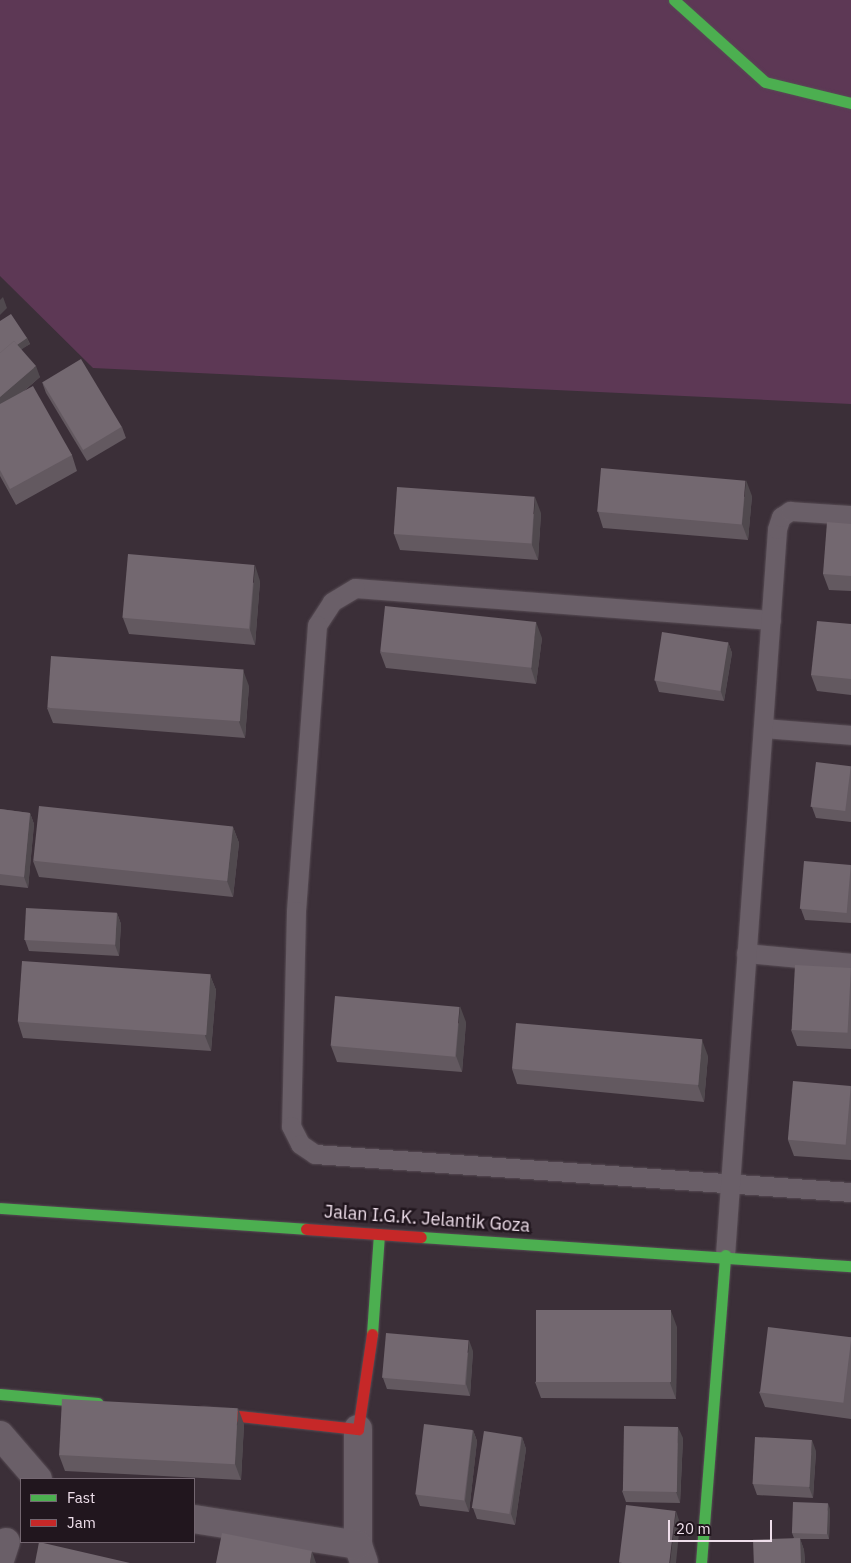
<!DOCTYPE html>
<style>
body{margin:0}
#map{position:relative;width:851px;height:1563px;overflow:hidden;background:#3b2f38;font-family:"IBM Plex Sans",sans-serif}
div>[style]{position:absolute}
.green>*{inset:0;background:#5d3855}
.roads{filter:drop-shadow(0 0 1px #574c54) drop-shadow(0 0 1px #574c54)}
.lane>*{height:19px;margin:-9.5px;padding:0 9.5px;transform-origin:9.5px;border-radius:9.5px;background:#6a5f68}
.street>*{height:28px;margin:-14px;padding:0 14px;transform-origin:14px;border-radius:14px;background:#6a5f68}
.fast>*{height:11px;margin:-5.5px;padding:0 5.5px;transform-origin:5.5px;border-radius:5.5px;background:#4caf50}
.jam>*{height:11px;margin:-5.5px;padding:0 5.5px;transform-origin:5.5px;border-radius:5.5px;background:#c62828}
.wall>*{inset:0;background:#635960}
.shaded-wall>*{inset:0;background:#50494e}
.building>*{inset:0;background:#736870;transform-origin:0 0}
span{translate:-50% -50%;white-space:nowrap;text-align:center;line-height:1.15;-webkit-text-stroke:5px #21161e;paint-order:stroke}
.street-label{font-size:18px;color:#efdfeb}
.legend{position:absolute;left:20px;top:1478px;width:175px;height:65px;box-sizing:border-box;background:#21161e;border:1px solid #736670;margin:0;padding:6px 9px;list-style:none;font-size:15px;color:#efdfeb}
.legend li{display:flex;align-items:center;gap:10px;height:25px}
.legend b{width:25px;border:1px solid #736670}
.scale{position:absolute;left:668px;top:1520px;width:104px;height:22px;box-sizing:border-box;border:2px solid #efdfeb;border-top:0;padding-left:6px;font-size:15px;line-height:18px;white-space:nowrap;color:#efdfeb;-webkit-text-stroke:4px #21161e;paint-order:stroke}
</style>
<div id="map">
<div class="green">
<i style="clip-path:polygon(0 0,851px 0,851px 404px,93px 368px,0 276px)"></i>
</div>
<div class="roads">
<div class="lane">
<i style="left:771px;top:620px;width:417px;rotate:-175.6deg"></i>
<i style="left:355px;top:588px;width:27px;rotate:149deg"></i>
<i style="left:332px;top:602px;width:27px;rotate:123deg"></i>
<i style="left:317px;top:625px;width:287px;rotate:94.2deg"></i>
<i style="left:296px;top:911px;width:215px;rotate:91.3deg"></i>
<i style="left:291px;top:1126px;width:20px;rotate:63deg"></i>
<i style="left:300px;top:1144px;width:18px;rotate:34deg"></i>
<i style="left:315px;top:1154px;width:537px;rotate:4.06deg"></i>
<i style="left:763px;top:728px;width:88px;rotate:4.5deg"></i>
<i style="left:746px;top:953px;width:105px;rotate:5.4deg"></i>
<i style="left:725px;top:1255px;width:728px;rotate:-85.9deg"></i>
<i style="left:777px;top:529px;width:13px;rotate:-72deg"></i>
<i style="left:781px;top:517px;width:11px;rotate:-34deg"></i>
<i style="left:790px;top:511px;width:61px;rotate:3.8deg"></i>
</div>
<div class="street">
<i style="left:358px;top:1429px;width:116px;rotate:90deg"></i>
<i style="left:358px;top:1545px;width:18px;rotate:71deg"></i>
<i style="left:0;top:1435px;width:58px;rotate:49.2deg"></i>
<i style="left:194px;top:1519px;width:166px;rotate:9deg"></i>
<i style="left:0;top:1560px;width:19px;rotate:-72deg"></i>
</div>
<div class="fast">
<i style="left:674px;top:0;width:122px;rotate:42deg"></i>
<i style="left:765px;top:82px;width:89px;rotate:13.7deg"></i>
<i style="left:0;top:1208px;width:307px;rotate:3.9deg"></i>
<i style="left:421px;top:1237px;width:431px;rotate:3.9deg"></i>
<i style="left:372px;top:1334px;width:100px;rotate:-86deg"></i>
<i style="left:0;top:1394px;width:98px;rotate:5.2deg"></i>
<i style="left:701px;top:1563px;width:309px;rotate:-85.5deg"></i>
</div>
<div class="jam">
<i style="left:306px;top:1229px;width:115px;rotate:4deg"></i>
<i style="left:203px;top:1412px;width:156px;rotate:6.3deg"></i>
<i style="left:358px;top:1429px;width:96px;rotate:-81.6deg"></i>
</div>
</div>
<div class="wall">
<i style="clip-path:polygon(0 321px,27px 338px,30px 344px,21px 349px,40px 377px,24px 391px,72px 455px,77px 471px,16px 505px,0 476px)"></i>
<i style="clip-path:polygon(42px 382px,122px 427px,126px 438px,87px 461px,46px 393px)"></i>
<i style="clip-path:polygon(752px 496px,748px 540px,603px 528px,598px 512px)"></i>
<i style="clip-path:polygon(541px 513px,538px 560px,400px 550px,394px 534px)"></i>
<i style="clip-path:polygon(851px 524px,851px 591px,829px 590px,823px 574px)"></i>
<i style="clip-path:polygon(260px 581px,255px 645px,129px 634px,123px 618px)"></i>
<i style="clip-path:polygon(851px 624px,851px 695px,817px 691px,811px 675px)"></i>
<i style="clip-path:polygon(542px 638px,536px 684px,386px 668px,380px 652px)"></i>
<i style="clip-path:polygon(728px 642px,732px 653px,724px 701px,659px 692px,655px 680px)"></i>
<i style="clip-path:polygon(249px 686px,245px 738px,53px 723px,47px 708px)"></i>
<i style="clip-path:polygon(851px 766px,851px 822px,816px 818px,812px 807px)"></i>
<i style="clip-path:polygon(0 809px,30px 813px,34px 824px,28px 888px,0 885px)"></i>
<i style="clip-path:polygon(233px 827px,239px 843px,233px 897px,39px 877px,33px 861px)"></i>
<i style="clip-path:polygon(851px 865px,851px 923px,805px 920px,801px 909px)"></i>
<i style="clip-path:polygon(117px 913px,121px 924px,119px 956px,29px 951px,25px 940px)"></i>
<i style="clip-path:polygon(851px 968px,851px 1049px,797px 1046px,791px 1030px)"></i>
<i style="clip-path:polygon(210px 975px,216px 990px,211px 1051px,23px 1038px,18px 1022px)"></i>
<i style="clip-path:polygon(466px 1022px,462px 1072px,337px 1062px,331px 1046px)"></i>
<i style="clip-path:polygon(708px 1056px,704px 1102px,517px 1084px,512px 1069px)"></i>
<i style="clip-path:polygon(851px 1086px,851px 1160px,794px 1156px,788px 1140px)"></i>
<i style="clip-path:polygon(677px 1327px,676px 1399px,541px 1398px,535px 1382px)"></i>
<i style="clip-path:polygon(851px 1337px,851px 1419px,765px 1407px,759px 1392px)"></i>
<i style="clip-path:polygon(473px 1351px,470px 1396px,387px 1389px,383px 1378px)"></i>
<i style="clip-path:polygon(244px 1424px,241px 1480px,65px 1471px,59px 1455px)"></i>
<i style="clip-path:polygon(473px 1430px,477px 1441px,469px 1512px,420px 1506px,416px 1495px)"></i>
<i style="clip-path:polygon(522px 1437px,526px 1449px,515px 1525px,477px 1519px,473px 1508px)"></i>
<i style="clip-path:polygon(683px 1438px,680px 1503px,626px 1502px,622px 1491px)"></i>
<i style="clip-path:polygon(816px 1451px,813px 1498px,757px 1495px,753px 1484px)"></i>
<i style="clip-path:polygon(830px 1509px,829px 1539px,800px 1539px,804px 1550px,805px 1563px,754px 1563px,794px 1538px,792px 1533px)"></i>
</div>
<div class="shaded-wall">
<i style="clip-path:polygon(3px 297px,7px 308px,0 315px,0 300px)"></i>
<i style="clip-path:polygon(27px 338px,30px 344px,2px 362px,0 356px)"></i>
<i style="clip-path:polygon(36px 366px,40px 377px,0 411px,0 397px)"></i>
<i style="clip-path:polygon(746px 480px,752px 496px,748px 540px,742px 524px)"></i>
<i style="clip-path:polygon(535px 497px,541px 513px,538px 560px,532px 545px)"></i>
<i style="clip-path:polygon(255px 565px,260px 581px,255px 645px,250px 630px)"></i>
<i style="clip-path:polygon(536px 622px,542px 638px,536px 684px,531px 668px)"></i>
<i style="clip-path:polygon(728px 642px,732px 653px,724px 701px,720px 689px)"></i>
<i style="clip-path:polygon(243px 670px,249px 686px,245px 738px,239px 722px)"></i>
<i style="clip-path:polygon(30px 813px,34px 824px,28px 888px,24px 877px)"></i>
<i style="clip-path:polygon(233px 827px,239px 843px,233px 897px,227px 881px)"></i>
<i style="clip-path:polygon(117px 913px,121px 924px,119px 956px,115px 945px)"></i>
<i style="clip-path:polygon(210px 975px,216px 990px,211px 1051px,205px 1036px)"></i>
<i style="clip-path:polygon(460px 1006px,466px 1022px,462px 1072px,456px 1056px)"></i>
<i style="clip-path:polygon(702px 1040px,708px 1056px,704px 1102px,698px 1086px)"></i>
<i style="clip-path:polygon(671px 1311px,677px 1327px,676px 1399px,670px 1383px)"></i>
<i style="clip-path:polygon(469px 1340px,473px 1351px,470px 1396px,466px 1384px)"></i>
<i style="clip-path:polygon(238px 1408px,244px 1424px,241px 1480px,235px 1464px)"></i>
<i style="clip-path:polygon(678px 1427px,683px 1438px,680px 1503px,676px 1492px)"></i>
<i style="clip-path:polygon(473px 1430px,477px 1441px,469px 1512px,465px 1501px)"></i>
<i style="clip-path:polygon(522px 1437px,526px 1449px,515px 1525px,511px 1514px)"></i>
<i style="clip-path:polygon(812px 1440px,816px 1451px,813px 1498px,809px 1487px)"></i>
<i style="clip-path:polygon(828px 1503px,830px 1509px,829px 1539px,827px 1533px)"></i>
<i style="clip-path:polygon(676px 1511px,680px 1523px,676px 1563px,670px 1563px)"></i>
<i style="clip-path:polygon(800px 1538px,804px 1550px,805px 1563px,801px 1563px)"></i>
<i style="clip-path:polygon(312px 1551px,316px 1563px,310px 1563px)"></i>
</div>
<div class="building">
<i style="clip-path:polygon(11px 314px,27px 338px,17px 345px,14px 341px,0 353px,0 321px)"></i>
<i style="clip-path:polygon(14px 341px,36px 366px,0 397px,0 353px)"></i>
<i style="left:81px;top:359px;width:79px;height:45px;rotate:59deg"></i>
<i style="clip-path:polygon(33px 386px,72px 455px,10px 489px,0 470px,0 404px)"></i>
<i style="left:601px;top:468px;width:145px;height:44px;rotate:5deg"></i>
<i style="left:397px;top:487px;width:138px;height:47px;rotate:4deg"></i>
<i style="clip-path:polygon(827px 522px,851px 524px,851px 576px,823px 574px)"></i>
<i style="left:128px;top:554px;width:127px;height:64px;rotate:5deg"></i>
<i style="left:385px;top:606px;width:152px;height:46px;rotate:6deg"></i>
<i style="clip-path:polygon(817px 621px,851px 624px,851px 679px,811px 675px)"></i>
<i style="left:662px;top:632px;width:67px;height:49px;rotate:9deg"></i>
<i style="left:51px;top:656px;width:193px;height:52px;rotate:4deg"></i>
<i style="left:816px;top:762px;width:35px;height:45px;rotate:7deg"></i>
<i style="left:39px;top:806px;width:195px;height:55px;rotate:6deg"></i>
<i style="clip-path:polygon(0 809px,30px 813px,24px 877px,0 874px)"></i>
<i style="left:804px;top:861px;width:47px;height:48px;rotate:5deg"></i>
<i style="left:26px;top:908px;width:91px;height:32px;rotate:3deg"></i>
<i style="left:22px;top:961px;width:189px;height:61px;rotate:4deg"></i>
<i style="left:795px;top:965px;width:56px;height:65px;rotate:3deg"></i>
<i style="left:335px;top:996px;width:125px;height:50px;rotate:5deg"></i>
<i style="left:516px;top:1023px;width:187px;height:46px;rotate:5deg"></i>
<i style="left:793px;top:1081px;width:58px;height:59px;rotate:5deg"></i>
<i style="left:536px;top:1310px;width:135px;height:72px"></i>
<i style="left:768px;top:1327px;width:84px;height:66px;rotate:7deg"></i>
<i style="left:386px;top:1333px;width:83px;height:45px;rotate:5deg"></i>
<i style="left:62px;top:1399px;width:176px;height:56px;rotate:3deg"></i>
<i style="left:424px;top:1424px;width:49px;height:71px;rotate:7deg"></i>
<i style="left:624px;top:1426px;width:54px;height:65px;rotate:1deg"></i>
<i style="left:484px;top:1431px;width:38px;height:78px;rotate:9deg"></i>
<i style="left:755px;top:1437px;width:57px;height:47px;rotate:3deg"></i>
<i style="left:793px;top:1502px;width:35px;height:31px;rotate:2deg"></i>
<i style="left:626px;top:1505px;width:50px;height:58px;rotate:7deg"></i>
<i style="clip-path:polygon(222px 1533px,312px 1551px,310px 1563px,216px 1563px)"></i>
<i style="left:800px;top:1538px;width:25px;height:47px;rotate:88deg"></i>
<i style="clip-path:polygon(39px 1542px,130px 1563px,35px 1563px)"></i>
</div>
<div class="street-label">
<span style="left:427px;top:1219px;rotate:4deg">Jalan I.G.K. Jelantik Goza</span>
</div>
<ul class="legend">
<li><b style="height:6px;background:#4caf50"></b>Fast</li>
<li><b style="height:6px;background:#c62828"></b>Jam</li>
</ul>
<div class="scale">20 m</div>
</div>
